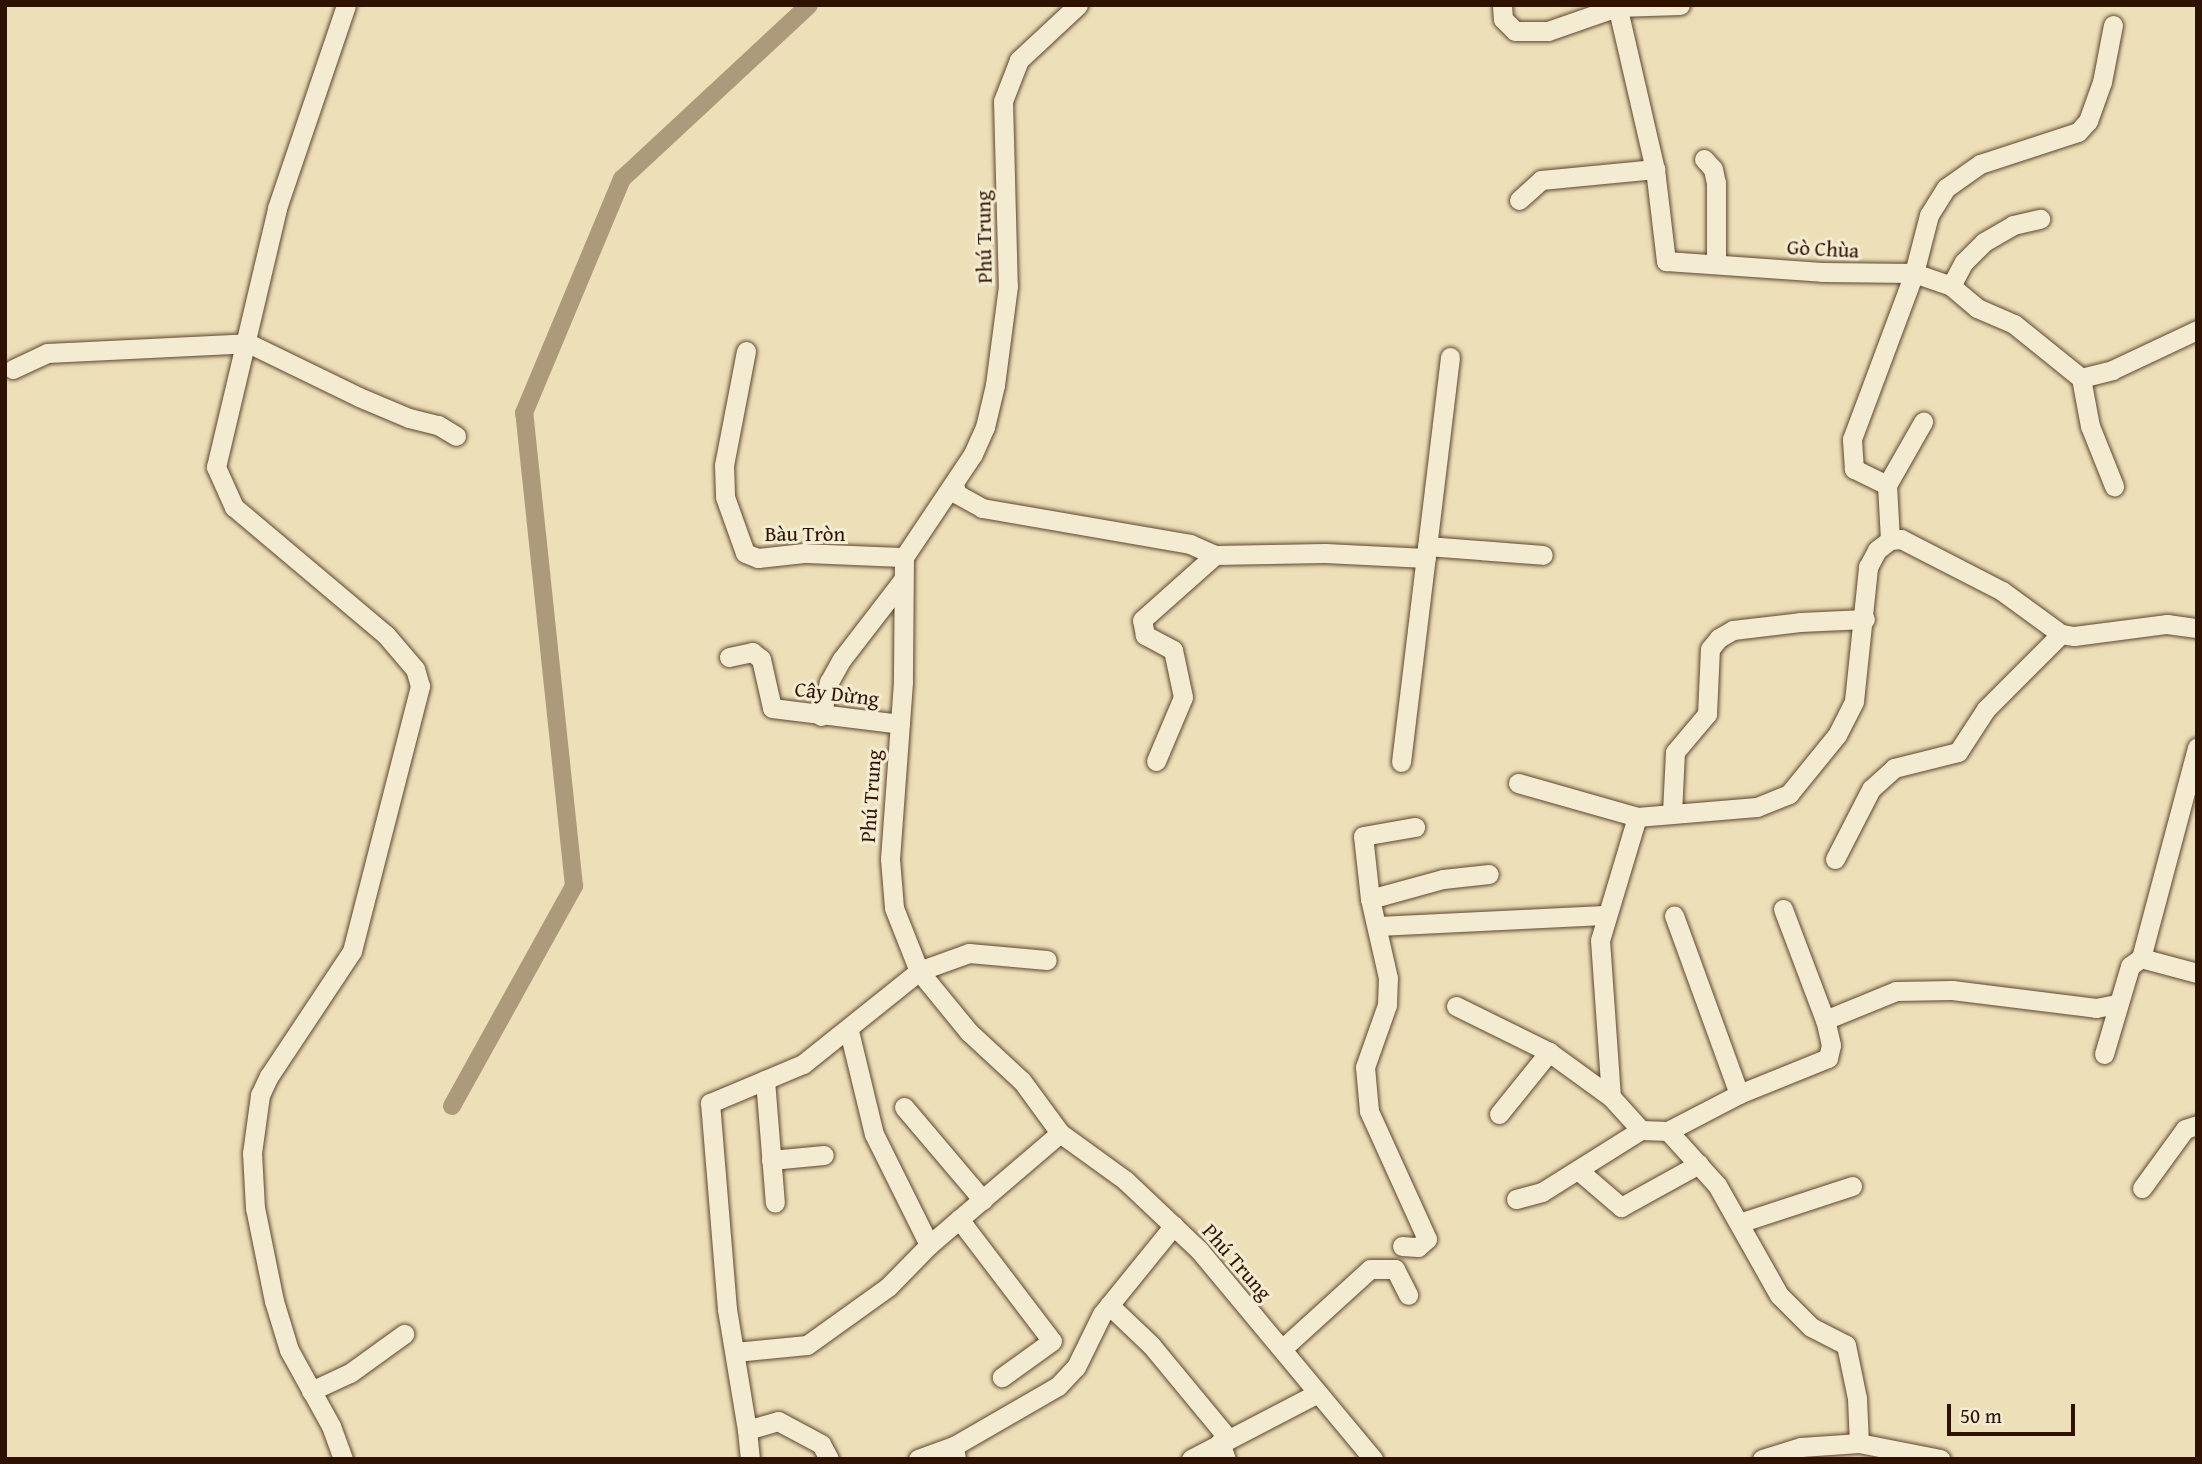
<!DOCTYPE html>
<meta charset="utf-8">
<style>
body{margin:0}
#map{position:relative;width:2202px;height:1464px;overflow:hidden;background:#ede0b9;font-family:"Gentium Book Plus",serif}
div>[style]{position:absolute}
.canal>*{height:18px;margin:-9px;padding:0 9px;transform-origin:9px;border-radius:9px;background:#ac9a7a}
.roads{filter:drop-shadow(0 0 2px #5e452e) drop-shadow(0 0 2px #5e452e)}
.street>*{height:19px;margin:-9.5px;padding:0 9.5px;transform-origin:9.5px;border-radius:9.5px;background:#f3ebd2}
span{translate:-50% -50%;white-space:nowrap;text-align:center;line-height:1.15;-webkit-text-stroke:6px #f3ebd2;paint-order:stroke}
.street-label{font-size:21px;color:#2f1100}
.frame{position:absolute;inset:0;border:7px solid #2f1100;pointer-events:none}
.scale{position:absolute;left:1947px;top:1404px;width:128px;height:32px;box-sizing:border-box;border:4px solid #2f1100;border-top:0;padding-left:9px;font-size:21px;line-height:24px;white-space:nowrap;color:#2f1100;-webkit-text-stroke:5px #f3ebd2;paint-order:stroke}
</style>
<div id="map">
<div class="canal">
<i style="left:452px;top:1106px;width:252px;rotate:-61deg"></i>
<i style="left:574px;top:886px;width:476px;rotate:-96deg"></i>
<i style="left:524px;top:413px;width:254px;rotate:-67.3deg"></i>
<i style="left:622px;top:179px;width:255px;rotate:-42.9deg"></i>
</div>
<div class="roads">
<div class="street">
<i style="left:1078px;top:5px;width:81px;rotate:137deg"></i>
<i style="left:1019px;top:60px;width:44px;rotate:111.3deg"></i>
<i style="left:1003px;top:101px;width:185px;rotate:88.5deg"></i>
<i style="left:1008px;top:286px;width:100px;rotate:97.5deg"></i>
<i style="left:995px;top:385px;width:43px;rotate:103.4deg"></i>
<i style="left:985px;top:427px;width:30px;rotate:114deg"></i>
<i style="left:973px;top:454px;width:124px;rotate:123.8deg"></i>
<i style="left:904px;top:557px;width:125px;rotate:90.5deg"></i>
<i style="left:903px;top:682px;width:177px;rotate:94.2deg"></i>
<i style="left:890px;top:859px;width:49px;rotate:85.3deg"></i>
<i style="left:894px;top:908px;width:68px;rotate:68.4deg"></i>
<i style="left:919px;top:971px;width:79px;rotate:50.7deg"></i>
<i style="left:969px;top:1032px;width:72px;rotate:42.8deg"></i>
<i style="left:1022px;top:1081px;width:64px;rotate:53.8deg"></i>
<i style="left:1060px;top:1133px;width:80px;rotate:35.9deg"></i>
<i style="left:1125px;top:1180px;width:102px;rotate:43.4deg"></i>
<i style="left:1199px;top:1250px;width:272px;rotate:50.2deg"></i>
<i style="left:1502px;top:5px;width:14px;rotate:86deg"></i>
<i style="left:1503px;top:19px;width:17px;rotate:45deg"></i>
<i style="left:1515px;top:31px;width:33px"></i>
<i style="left:1548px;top:31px;width:73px;rotate:-19.2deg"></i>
<i style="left:1617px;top:7px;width:63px;rotate:-1.8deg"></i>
<i style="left:1617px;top:5px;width:168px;rotate:77deg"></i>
<i style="left:1655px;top:169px;width:93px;rotate:83.2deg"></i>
<i style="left:1666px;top:261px;width:156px;rotate:4deg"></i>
<i style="left:1822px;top:272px;width:92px;rotate:0.6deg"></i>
<i style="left:1914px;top:273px;width:39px;rotate:19deg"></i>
<i style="left:1951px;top:286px;width:34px;rotate:40deg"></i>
<i style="left:1977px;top:308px;width:40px;rotate:23.4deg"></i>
<i style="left:2014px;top:324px;width:86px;rotate:38.9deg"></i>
<i style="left:2081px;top:378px;width:32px;rotate:-14deg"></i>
<i style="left:2112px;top:370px;width:94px;rotate:-25.2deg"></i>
<i style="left:1704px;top:159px;width:13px;rotate:48deg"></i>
<i style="left:1713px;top:169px;width:14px;rotate:78deg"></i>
<i style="left:1716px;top:183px;width:81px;rotate:90deg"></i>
<i style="left:1519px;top:200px;width:30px;rotate:-42deg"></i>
<i style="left:1541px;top:180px;width:115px;rotate:-5.5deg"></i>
<i style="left:1951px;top:286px;width:27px;rotate:-62deg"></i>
<i style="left:1964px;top:262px;width:28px;rotate:-45deg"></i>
<i style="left:1984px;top:242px;width:34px;rotate:-30deg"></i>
<i style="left:2013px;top:225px;width:28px;rotate:-13deg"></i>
<i style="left:746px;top:351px;width:116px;rotate:100.9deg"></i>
<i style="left:724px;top:465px;width:32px;rotate:88deg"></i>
<i style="left:725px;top:497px;width:59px;rotate:70.3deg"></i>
<i style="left:745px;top:553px;width:14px;rotate:21deg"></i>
<i style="left:758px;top:558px;width:46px;rotate:-6.2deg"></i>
<i style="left:804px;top:553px;width:100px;rotate:2.3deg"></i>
<i style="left:13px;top:369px;width:38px;rotate:-25deg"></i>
<i style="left:47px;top:353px;width:201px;rotate:-2.8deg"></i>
<i style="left:248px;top:343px;width:123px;rotate:25.9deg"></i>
<i style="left:359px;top:397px;width:54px;rotate:22.8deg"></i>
<i style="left:409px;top:418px;width:30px;rotate:14deg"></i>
<i style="left:438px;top:425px;width:21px;rotate:31deg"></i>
<i style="left:2081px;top:378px;width:49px;rotate:79.4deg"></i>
<i style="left:2090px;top:426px;width:65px;rotate:68.2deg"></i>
<i style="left:954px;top:485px;width:9px;rotate:72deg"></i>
<i style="left:957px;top:494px;width:29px;rotate:29deg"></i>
<i style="left:982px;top:508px;width:211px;rotate:9.8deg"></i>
<i style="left:1190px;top:544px;width:27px;rotate:24deg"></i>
<i style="left:1215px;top:555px;width:110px;rotate:-1deg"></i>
<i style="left:1325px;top:553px;width:101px;rotate:2.8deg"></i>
<i style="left:1887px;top:485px;width:37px;rotate:-154deg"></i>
<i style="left:1854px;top:469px;width:30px;rotate:-94deg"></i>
<i style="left:1852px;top:439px;width:177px;rotate:-69.5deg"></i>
<i style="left:1914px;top:273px;width:60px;rotate:-75.5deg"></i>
<i style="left:1929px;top:215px;width:32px;rotate:-58deg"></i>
<i style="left:1946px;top:188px;width:42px;rotate:-35.2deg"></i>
<i style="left:1980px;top:164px;width:103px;rotate:-18.1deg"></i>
<i style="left:2078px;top:132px;width:15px;rotate:-48deg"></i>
<i style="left:2088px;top:121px;width:41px;rotate:-70.3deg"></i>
<i style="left:2102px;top:82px;width:58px;rotate:-79.1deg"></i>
<i style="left:1890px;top:540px;width:55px;rotate:-93.1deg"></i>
<i style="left:1887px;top:485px;width:73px;rotate:-60.3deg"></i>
<i style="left:1427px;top:546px;width:116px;rotate:4.4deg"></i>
<i style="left:729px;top:657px;width:24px;rotate:-12deg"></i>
<i style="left:752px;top:652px;width:11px;rotate:38deg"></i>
<i style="left:761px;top:659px;width:50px;rotate:77.3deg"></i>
<i style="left:772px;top:708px;width:129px;rotate:7.1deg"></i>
<i style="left:821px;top:716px;width:35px;rotate:-77deg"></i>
<i style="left:829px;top:682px;width:26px;rotate:-61deg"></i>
<i style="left:842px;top:659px;width:98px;rotate:-52.4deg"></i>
<i style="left:1156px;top:761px;width:69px;rotate:-67.1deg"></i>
<i style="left:1183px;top:697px;width:48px;rotate:-102deg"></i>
<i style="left:1173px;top:650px;width:32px;rotate:-152deg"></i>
<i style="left:1145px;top:635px;width:15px;rotate:-101deg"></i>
<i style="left:1142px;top:620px;width:98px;rotate:-41.7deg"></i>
<i style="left:1401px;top:762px;width:408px;rotate:-83.1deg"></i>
<i style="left:1518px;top:783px;width:124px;rotate:15.9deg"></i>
<i style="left:1637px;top:817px;width:128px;rotate:106.7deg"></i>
<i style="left:1600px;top:940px;width:157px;rotate:86deg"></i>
<i style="left:1611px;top:1097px;width:45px;rotate:47.7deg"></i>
<i style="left:1641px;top:1130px;width:27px;rotate:2deg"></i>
<i style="left:1668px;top:1131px;width:73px;rotate:47.8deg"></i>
<i style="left:1717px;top:1185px;width:126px;rotate:60.6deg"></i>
<i style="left:1779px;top:1295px;width:45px;rotate:45deg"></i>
<i style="left:1811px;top:1327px;width:39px;rotate:27deg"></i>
<i style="left:1846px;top:1345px;width:54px;rotate:78.3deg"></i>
<i style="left:1857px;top:1398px;width:45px;rotate:87.5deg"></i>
<i style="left:1672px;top:813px;width:61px;rotate:-87.2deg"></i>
<i style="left:1675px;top:752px;width:50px;rotate:-49.9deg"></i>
<i style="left:1707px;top:714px;width:65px;rotate:-87.4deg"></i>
<i style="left:1710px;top:649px;width:14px;rotate:-51deg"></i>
<i style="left:1719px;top:638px;width:16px;rotate:-30deg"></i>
<i style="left:1733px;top:630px;width:67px;rotate:-6.8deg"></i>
<i style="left:1800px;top:622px;width:65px;rotate:-2.6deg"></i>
<i style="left:1637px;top:817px;width:120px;rotate:-4.8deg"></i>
<i style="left:1757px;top:807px;width:35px;rotate:-22deg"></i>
<i style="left:1789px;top:794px;width:76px;rotate:-50.9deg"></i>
<i style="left:1837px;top:735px;width:38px;rotate:-63deg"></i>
<i style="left:1854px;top:701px;width:135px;rotate:-84deg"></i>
<i style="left:1868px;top:567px;width:19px;rotate:-62deg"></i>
<i style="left:1877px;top:550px;width:16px;rotate:-38deg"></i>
<i style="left:1890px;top:540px;width:11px;rotate:-5deg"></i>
<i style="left:1901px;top:539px;width:114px;rotate:27.2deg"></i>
<i style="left:2002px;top:591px;width:73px;rotate:36.1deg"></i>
<i style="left:2061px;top:634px;width:13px;rotate:9deg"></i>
<i style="left:2074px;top:636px;width:94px;rotate:-7.4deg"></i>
<i style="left:2167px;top:624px;width:30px;rotate:8deg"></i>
<i style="left:1835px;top:859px;width:79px;rotate:-62.8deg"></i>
<i style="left:1871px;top:789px;width:31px;rotate:-42deg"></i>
<i style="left:1894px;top:768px;width:66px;rotate:-14deg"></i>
<i style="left:1958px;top:752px;width:51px;rotate:-56.9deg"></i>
<i style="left:1986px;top:709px;width:106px;rotate:-45deg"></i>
<i style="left:1370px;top:899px;width:76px;rotate:-15.3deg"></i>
<i style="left:1443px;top:879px;width:46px;rotate:-6.2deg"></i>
<i style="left:1783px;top:909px;width:119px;rotate:69.3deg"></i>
<i style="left:1378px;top:926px;width:226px;rotate:-2.8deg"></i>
<i style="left:2141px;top:958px;width:218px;rotate:-75.1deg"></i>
<i style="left:1456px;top:1006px;width:104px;rotate:26.3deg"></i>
<i style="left:1549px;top:1052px;width:77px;rotate:36deg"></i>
<i style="left:849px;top:1031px;width:106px;rotate:76.4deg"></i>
<i style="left:874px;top:1134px;width:124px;rotate:63.6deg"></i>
<i style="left:2104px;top:1054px;width:92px;rotate:-73.5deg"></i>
<i style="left:2130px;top:966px;width:14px;rotate:-36deg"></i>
<i style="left:2141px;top:958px;width:58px;rotate:15deg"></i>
<i style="left:765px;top:1080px;width:123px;rotate:85.4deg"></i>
<i style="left:1739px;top:1094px;width:96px;rotate:-22deg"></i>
<i style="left:1828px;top:1058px;width:13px;rotate:-77deg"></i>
<i style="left:1831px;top:1045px;width:26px;rotate:-103deg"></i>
<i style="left:1825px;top:1020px;width:77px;rotate:-22.2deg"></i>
<i style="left:1896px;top:991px;width:56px;rotate:-1deg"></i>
<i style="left:1952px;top:990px;width:145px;rotate:7.1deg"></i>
<i style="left:2096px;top:1008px;width:20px;rotate:-11deg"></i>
<i style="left:904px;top:1107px;width:122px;rotate:49.7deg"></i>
<i style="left:1499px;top:1114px;width:80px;rotate:-51.1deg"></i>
<i style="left:1668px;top:1131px;width:80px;rotate:-27.5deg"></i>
<i style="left:1739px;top:1094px;width:190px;rotate:-110deg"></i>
<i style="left:771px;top:1160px;width:53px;rotate:-5.4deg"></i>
<i style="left:1578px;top:1170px;width:57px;rotate:40.7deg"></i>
<i style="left:1621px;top:1207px;width:89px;rotate:-28.9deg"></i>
<i style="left:2142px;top:1188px;width:73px;rotate:-53.9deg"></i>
<i style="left:2185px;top:1129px;width:13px;rotate:-18deg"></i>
<i style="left:1516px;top:1199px;width:27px;rotate:-15deg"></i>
<i style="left:1542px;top:1192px;width:117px;rotate:-32.1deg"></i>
<i style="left:959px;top:1219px;width:153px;rotate:52.7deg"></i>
<i style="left:1052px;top:1341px;width:62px;rotate:144.2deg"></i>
<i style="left:1739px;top:1223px;width:119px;rotate:-18.1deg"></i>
<i style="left:1402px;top:1246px;width:16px;rotate:4deg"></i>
<i style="left:1418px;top:1247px;width:12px;rotate:-42deg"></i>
<i style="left:1427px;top:1239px;width:141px;rotate:-114.4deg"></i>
<i style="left:1369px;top:1111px;width:44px;rotate:-95.2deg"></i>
<i style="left:1365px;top:1067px;width:66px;rotate:-70.5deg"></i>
<i style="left:1387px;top:1005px;width:27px;rotate:-88deg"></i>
<i style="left:1388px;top:978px;width:81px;rotate:-102.8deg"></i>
<i style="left:1370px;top:899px;width:63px;rotate:-96.3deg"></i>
<i style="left:1363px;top:836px;width:53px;rotate:-9.8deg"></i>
<i style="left:1109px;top:1305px;width:58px;rotate:43.6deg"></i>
<i style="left:1151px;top:1345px;width:119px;rotate:50.4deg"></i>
<i style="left:1282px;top:1349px;width:119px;rotate:-42.3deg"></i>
<i style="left:1370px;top:1269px;width:25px"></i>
<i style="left:1395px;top:1269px;width:29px;rotate:63deg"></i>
<i style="left:735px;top:1352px;width:72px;rotate:-5.6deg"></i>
<i style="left:807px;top:1345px;width:100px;rotate:-35.6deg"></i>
<i style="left:888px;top:1287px;width:59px;rotate:-45.7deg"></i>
<i style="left:929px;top:1245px;width:172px;rotate:-40.5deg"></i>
<i style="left:311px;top:1391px;width:43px;rotate:-24.8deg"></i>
<i style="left:350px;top:1373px;width:67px;rotate:-35.8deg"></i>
<i style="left:747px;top:1430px;width:123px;rotate:-99.4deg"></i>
<i style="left:727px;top:1309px;width:207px;rotate:-94.7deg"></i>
<i style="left:710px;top:1103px;width:101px;rotate:-22.8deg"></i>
<i style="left:803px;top:1064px;width:149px;rotate:-38.7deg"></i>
<i style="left:919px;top:971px;width:53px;rotate:-19.8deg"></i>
<i style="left:969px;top:953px;width:78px;rotate:5.1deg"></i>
<i style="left:1220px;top:1442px;width:18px;rotate:71deg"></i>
<i style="left:343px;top:1459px;width:35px;rotate:-110deg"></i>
<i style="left:331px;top:1426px;width:87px;rotate:-118.9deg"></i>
<i style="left:289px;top:1350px;width:51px;rotate:-107deg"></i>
<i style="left:274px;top:1301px;width:95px;rotate:-101.5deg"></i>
<i style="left:255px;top:1208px;width:55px;rotate:-93.1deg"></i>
<i style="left:252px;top:1153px;width:59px;rotate:-82.1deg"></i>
<i style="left:260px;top:1095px;width:21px;rotate:-65deg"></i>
<i style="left:269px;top:1076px;width:150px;rotate:-56.4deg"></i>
<i style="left:352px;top:951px;width:274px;rotate:-75.6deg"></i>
<i style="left:420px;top:686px;width:18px;rotate:-106deg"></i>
<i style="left:415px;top:669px;width:45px;rotate:-130.5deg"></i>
<i style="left:386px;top:635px;width:199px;rotate:-139.9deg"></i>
<i style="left:234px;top:507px;width:44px;rotate:-114.2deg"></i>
<i style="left:216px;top:467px;width:266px;rotate:-76.7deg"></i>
<i style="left:277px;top:208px;width:214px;rotate:-71.2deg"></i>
<i style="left:750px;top:1459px;width:29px;rotate:-96deg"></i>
<i style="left:747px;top:1430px;width:32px;rotate:-16deg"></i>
<i style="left:778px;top:1421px;width:49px;rotate:28.1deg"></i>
<i style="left:821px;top:1444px;width:17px;rotate:62deg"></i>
<i style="left:918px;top:1459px;width:38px;rotate:-20deg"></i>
<i style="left:956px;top:1459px;width:13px;rotate:-99deg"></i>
<i style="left:954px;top:1446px;width:120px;rotate:-30deg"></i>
<i style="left:1058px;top:1386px;width:26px;rotate:-47deg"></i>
<i style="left:1076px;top:1367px;width:59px;rotate:-63.9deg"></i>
<i style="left:1102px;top:1314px;width:114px;rotate:-51deg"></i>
<i style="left:1191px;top:1459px;width:143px;rotate:-27.5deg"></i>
<i style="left:1762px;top:1459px;width:41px;rotate:-17.1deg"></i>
<i style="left:1801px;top:1447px;width:58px;rotate:-3.9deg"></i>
<i style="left:1859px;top:1443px;width:83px;rotate:11.2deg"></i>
</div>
</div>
<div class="street-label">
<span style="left:984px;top:237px;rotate:-91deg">Phú Trung</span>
<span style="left:1823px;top:249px;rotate:3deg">Gò Chùa</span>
<span style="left:805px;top:534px">Bàu Tròn</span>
<span style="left:837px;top:694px;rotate:7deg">Cây Dừng</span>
<span style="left:871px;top:796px;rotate:-86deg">Phú Trung</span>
<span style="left:1237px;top:1262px;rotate:49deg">Phú Trung</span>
</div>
<div class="frame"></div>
<div class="scale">50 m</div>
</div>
